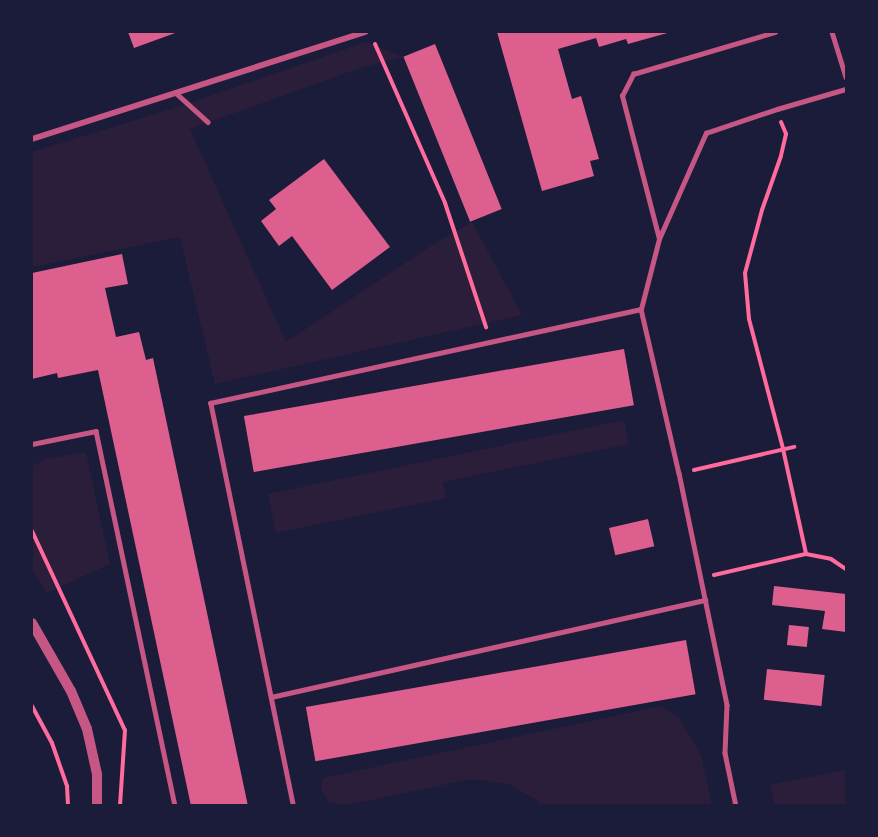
<!DOCTYPE html>
<style>
body{margin:0}
#map{position:relative;width:878px;height:837px;overflow:hidden;background:#1b1b3a;font-family:Ubuntu,sans-serif}
div>[style]{position:absolute}
.green>*{inset:0;background:#2a1e3b}
.building>*{inset:0;background:#dd5f8e;transform-origin:0 0}
.path>*{height:4px;margin:-2px;padding:0 2px;transform-origin:2px;border-radius:2px;background:#ff6b9d}
.service>*{height:4.5px;margin:-2.25px;padding:0 2.25px;transform-origin:2.25px;border-radius:2.25px;background:#c65784}
.minor>*{height:6px;margin:-3px;padding:0 3px;transform-origin:3px;border-radius:3px;background:#c65784}
.tertiary>*{height:10px;margin:-5px;padding:0 5px;transform-origin:5px;border-radius:5px;background:#c65784}
span{translate:-50% -50%;white-space:nowrap;text-align:center;line-height:1.15;-webkit-text-stroke:6px #1b1b3a;paint-order:stroke}
.frame{position:absolute;inset:0;border:33px solid #1b1b3a;pointer-events:none}
</style>
<div id="map">
<div class="green">
<i style="clip-path:polygon(366px 42px,404px 57px,363px 67px,190px 129px,286px 342px,437px 242px,472px 222px,522px 315px,215px 384px,180px 237px,32px 267px,32px 152px,181px 106px)"></i>
<i style="clip-path:polygon(624px 420px,629px 444px,443px 482px,446px 498px,276px 533px,268px 494px)"></i>
<i style="clip-path:polygon(86px 452px,110px 564px,47px 593px,32px 570px,32px 466px,46px 459px)"></i>
<i style="clip-path:polygon(661px 706px,679px 718px,701px 755px,712px 805px,540px 805px,538px 801px,509px 784px,471px 779px,347px 805px,329px 803px,321px 789px,323px 778px)"></i>
<i style="clip-path:polygon(846px 770px,846px 805px,775px 805px,770px 785px)"></i>
</div>
<div class="building">
<i style="clip-path:polygon(128px 32px,178px 32px,134px 48px)"></i>
<i style="clip-path:polygon(497px 32px,671px 32px,628px 44px,626px 39px,599px 47px,596px 38px,558px 49px,572px 99px,581px 96px,599px 159px,590px 161px,594px 176px,542px 191px)"></i>
<i style="left:435px;top:44px;width:178px;height:34px;rotate:68deg"></i>
<i style="clip-path:polygon(324px 159px,390px 247px,332px 290px,292px 236px,279px 246px,261px 221px,276px 209px,269px 200px)"></i>
<i style="clip-path:polygon(122px 254px,128px 284px,105px 288px,116px 337px,139px 332px,146px 360px,153px 358px,248px 806px,191px 806px,98px 370px,58px 378px,57px 373px,32px 379px,32px 273px)"></i>
<i style="left:624px;top:349px;width:57px;height:386px;rotate:80deg"></i>
<i style="left:648px;top:519px;width:28px;height:40px;rotate:77deg"></i>
<i style="clip-path:polygon(774px 586px,846px 594px,846px 632px,822px 629px,825px 611px,772px 605px)"></i>
<i style="left:789px;top:625px;width:20px;height:20px;rotate:6deg"></i>
<i style="left:686px;top:640px;width:55px;height:386px;rotate:80deg"></i>
<i style="left:767px;top:669px;width:58px;height:31px;rotate:6deg"></i>
</div>
<div class="path">
<i style="left:375px;top:44px;width:174px;rotate:66.2deg"></i>
<i style="left:445px;top:203px;width:131px;rotate:71.7deg"></i>
<i style="left:781px;top:122px;width:13px;rotate:67deg"></i>
<i style="left:786px;top:134px;width:23px;rotate:103deg"></i>
<i style="left:781px;top:156px;width:57px;rotate:109.4deg"></i>
<i style="left:762px;top:210px;width:65px;rotate:105.1deg"></i>
<i style="left:745px;top:273px;width:46px;rotate:85deg"></i>
<i style="left:749px;top:319px;width:134px;rotate:75.3deg"></i>
<i style="left:783px;top:449px;width:107px;rotate:77.6deg"></i>
<i style="left:694px;top:470px;width:103px;rotate:-13deg"></i>
<i style="left:32px;top:531px;width:220px;rotate:65deg"></i>
<i style="left:125px;top:730px;width:76px;rotate:93.8deg"></i>
<i style="left:714px;top:575px;width:94px;rotate:-12.9deg"></i>
<i style="left:806px;top:554px;width:25px;rotate:11deg"></i>
<i style="left:831px;top:559px;width:18px;rotate:34deg"></i>
<i style="left:32px;top:706px;width:42px;rotate:61.6deg"></i>
<i style="left:52px;top:743px;width:46px;rotate:70.8deg"></i>
<i style="left:67px;top:786px;width:20px;rotate:87deg"></i>
</div>
<div class="service">
<i style="left:832px;top:32px;width:47px;rotate:72.7deg"></i>
<i style="left:176px;top:93px;width:43px;rotate:42.2deg"></i>
<i style="left:659px;top:239px;width:148px;rotate:-104.5deg"></i>
<i style="left:622px;top:96px;width:25px;rotate:-63deg"></i>
<i style="left:633px;top:74px;width:148px;rotate:-16.5deg"></i>
<i style="left:641px;top:309px;width:72px;rotate:-75.6deg"></i>
<i style="left:659px;top:239px;width:116px;rotate:-66.1deg"></i>
<i style="left:706px;top:133px;width:75px;rotate:-18.7deg"></i>
<i style="left:777px;top:109px;width:72px;rotate:-16.2deg"></i>
<i style="left:32px;top:444px;width:65px;rotate:-11.5deg"></i>
<i style="left:96px;top:431px;width:383px;rotate:78.1deg"></i>
<i style="left:271px;top:697px;width:445px;rotate:-12.6deg"></i>
<i style="left:293px;top:806px;width:411px;rotate:-101.6deg"></i>
<i style="left:210px;top:403px;width:441px;rotate:-12.3deg"></i>
<i style="left:641px;top:309px;width:168px;rotate:77deg"></i>
<i style="left:679px;top:473px;width:237px;rotate:78.3deg"></i>
<i style="left:727px;top:705px;width:48px;rotate:92.4deg"></i>
<i style="left:725px;top:753px;width:54px;rotate:78.3deg"></i>
</div>
<div class="minor">
<i style="left:32px;top:139px;width:350px;rotate:-17.8deg"></i>
</div>
<div class="tertiary">
<i style="left:32px;top:623px;width:78px;rotate:60.2deg"></i>
<i style="left:71px;top:691px;width:41px;rotate:67.2deg"></i>
<i style="left:87px;top:729px;width:46px;rotate:77.5deg"></i>
<i style="left:97px;top:774px;width:32px;rotate:90deg"></i>
</div>
<div class="frame"></div>
</div>
